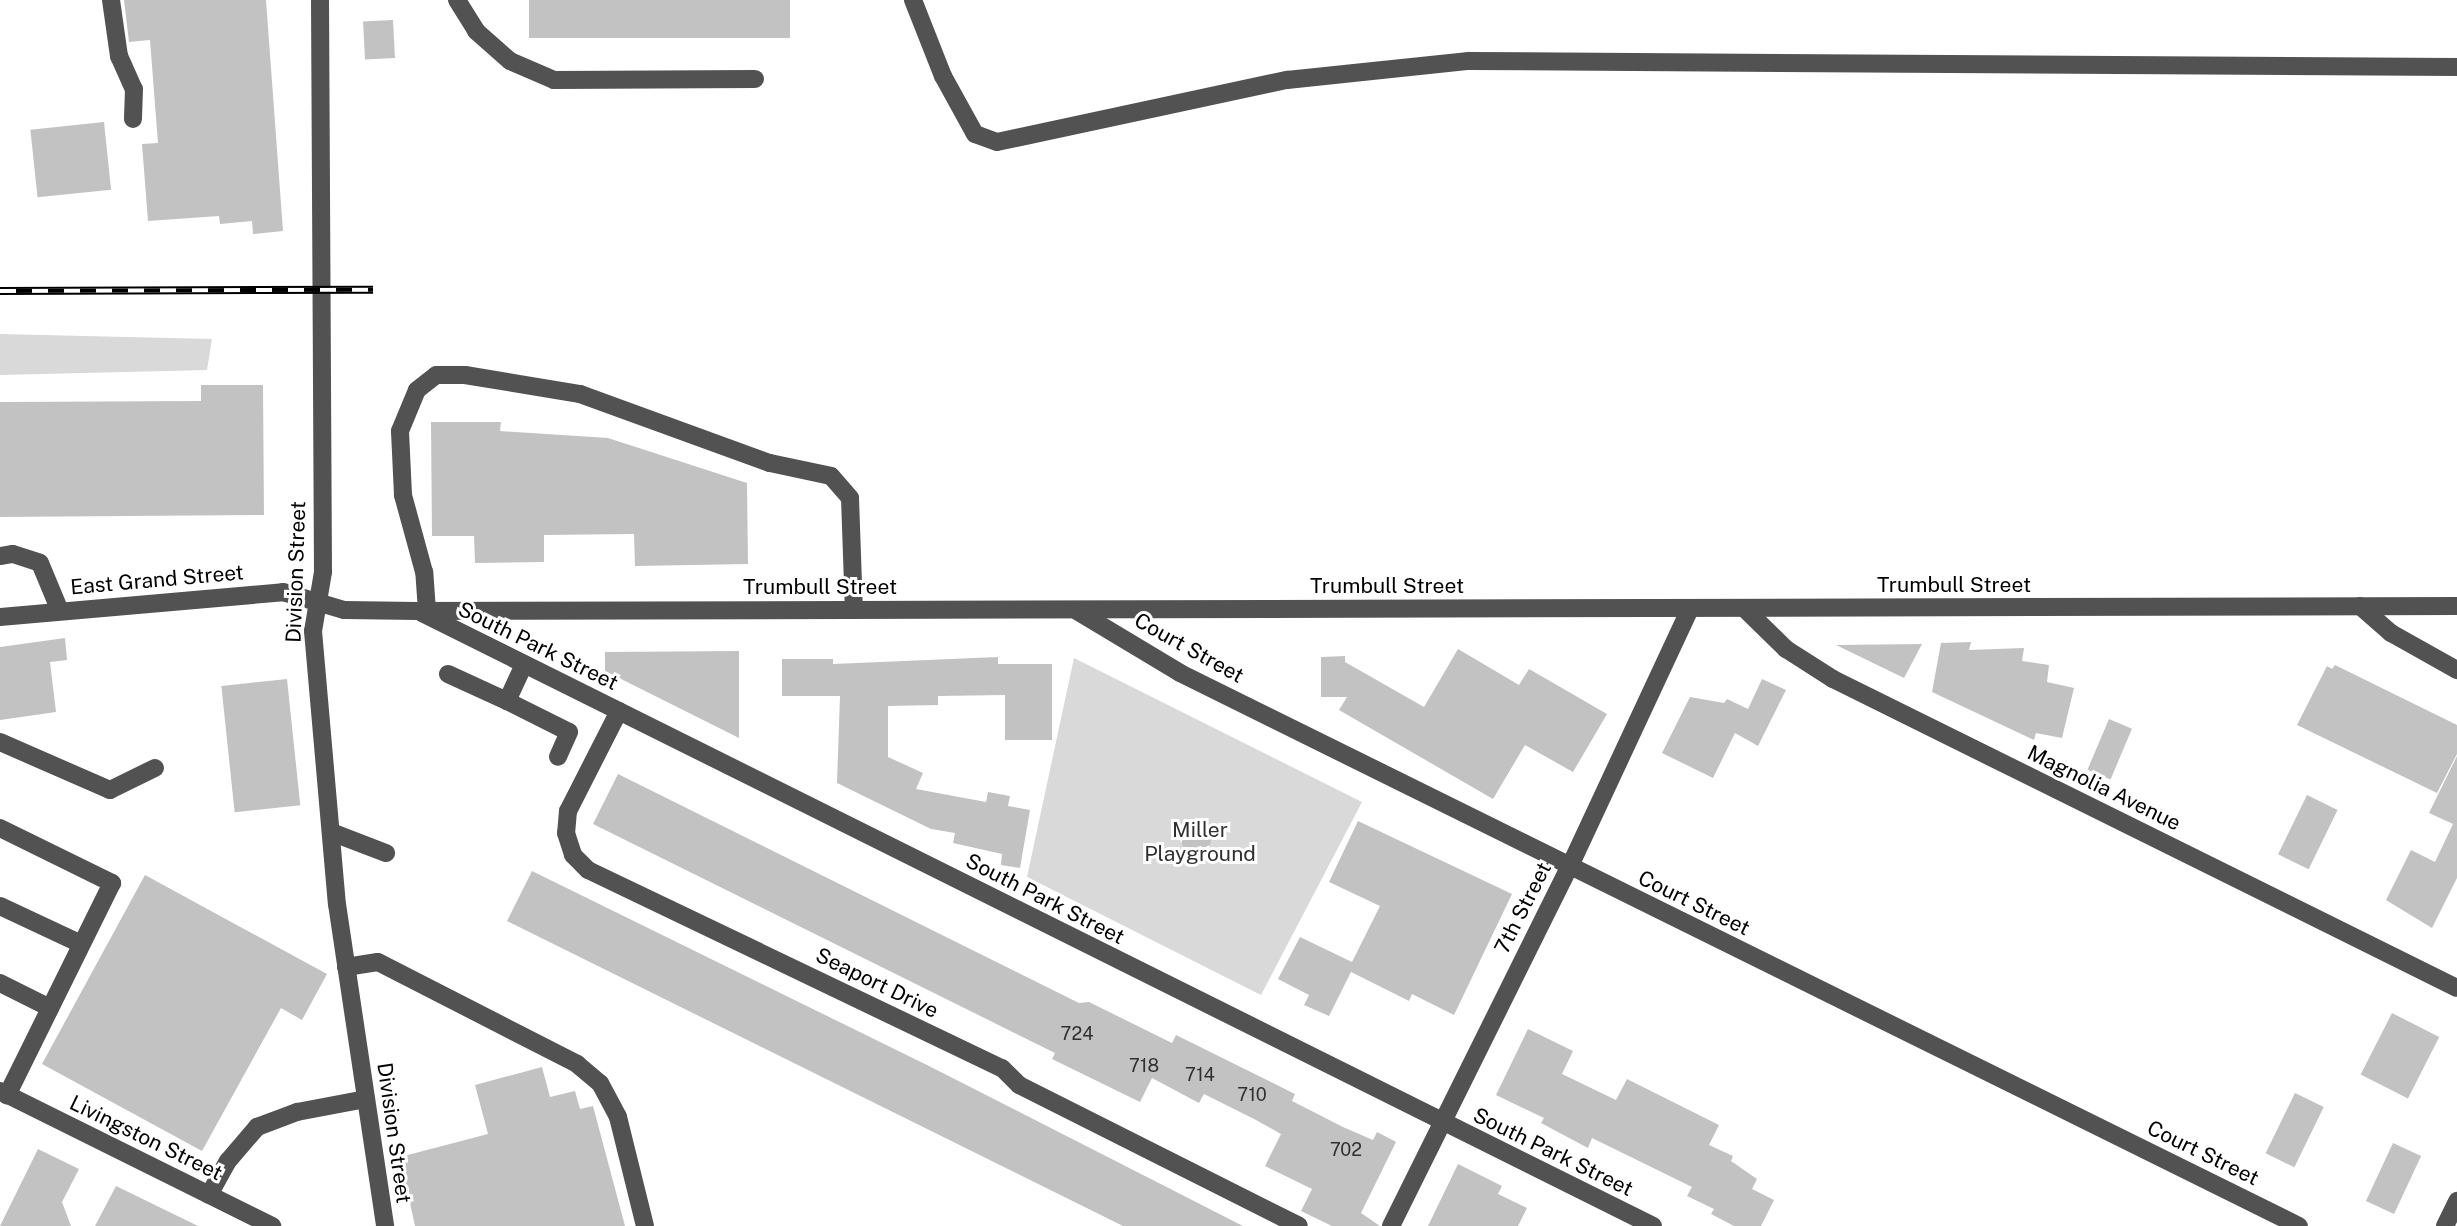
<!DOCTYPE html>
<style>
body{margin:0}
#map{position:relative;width:2457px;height:1226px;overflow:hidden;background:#fff;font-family:"Public Sans",sans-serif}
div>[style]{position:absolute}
.green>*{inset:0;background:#d9d9d9}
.building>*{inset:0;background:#c2c2c2;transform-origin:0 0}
.round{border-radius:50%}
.minor>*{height:18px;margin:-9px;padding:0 9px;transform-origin:9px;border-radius:9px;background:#525252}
.rail>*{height:8px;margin-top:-4px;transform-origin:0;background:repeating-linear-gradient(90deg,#fff 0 16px,#000 0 32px);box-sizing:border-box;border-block:2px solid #000}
span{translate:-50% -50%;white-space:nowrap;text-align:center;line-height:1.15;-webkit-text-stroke:6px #fff;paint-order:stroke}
.number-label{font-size:18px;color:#303030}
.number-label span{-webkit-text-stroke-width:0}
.street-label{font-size:21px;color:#000}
.park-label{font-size:21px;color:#303030}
</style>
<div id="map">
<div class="green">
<i style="clip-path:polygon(0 334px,212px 339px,207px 370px,0 375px)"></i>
<i style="clip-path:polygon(1074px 658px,1362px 802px,1261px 995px,1027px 877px)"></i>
</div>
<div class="building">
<i style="clip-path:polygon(124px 0,266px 0,283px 231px,253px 234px,252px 221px,220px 224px,219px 216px,148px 221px,142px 144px,158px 143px,150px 40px,129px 42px)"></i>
<i style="left:529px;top:0;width:261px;height:38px"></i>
<i style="left:393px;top:20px;width:38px;height:30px;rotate:87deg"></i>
<i style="left:104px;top:122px;width:68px;height:74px;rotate:84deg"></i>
<i style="clip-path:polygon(201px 385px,263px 385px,264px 515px,0 517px,0 402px,201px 401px)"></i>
<i style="clip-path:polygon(431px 422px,501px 422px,500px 431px,608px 438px,747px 483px,748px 564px,635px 566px,634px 534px,544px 535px,544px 562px,475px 563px,474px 536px,432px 536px)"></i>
<i style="clip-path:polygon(65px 638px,67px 660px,50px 662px,56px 712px,0 720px,0 647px)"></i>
<i style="clip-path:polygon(1971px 642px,1969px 650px,2024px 648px,2022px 661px,2049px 665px,2047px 682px,2074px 688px,2062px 738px,2036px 733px,2034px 740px,1932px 692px,1941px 643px)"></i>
<i style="clip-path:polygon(1922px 644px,1904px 678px,1836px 645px)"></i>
<i style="clip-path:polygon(1458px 649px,1519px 685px,1529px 669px,1607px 714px,1573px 772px,1525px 745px,1493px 799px,1339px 710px,1347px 697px,1321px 697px,1321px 657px,1345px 656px,1345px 662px,1424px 707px)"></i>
<i style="clip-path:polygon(739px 651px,739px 738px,605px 671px,605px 652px)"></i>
<i style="clip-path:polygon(998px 657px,998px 664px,1052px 664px,1052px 740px,1005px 740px,1005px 695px,938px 696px,938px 705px,888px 706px,888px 757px,923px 773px,916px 789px,986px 802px,988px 792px,1010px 796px,1008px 806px,1030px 810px,1020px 868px,1001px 865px,1002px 854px,953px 843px,955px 833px,931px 829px,837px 783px,840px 696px,782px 696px,782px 659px,833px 659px,833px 664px)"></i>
<i style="clip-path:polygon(2335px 665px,2457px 725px,2457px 754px,2437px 793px,2297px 725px,2327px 666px,2332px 669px)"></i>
<i style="left:287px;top:679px;width:127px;height:66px;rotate:84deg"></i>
<i style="clip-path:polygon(1762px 679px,1786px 690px,1758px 746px,1735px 733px,1713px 778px,1662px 753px,1690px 697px,1724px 703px,1727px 699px,1748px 709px)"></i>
<i style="left:2109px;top:719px;width:25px;height:55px;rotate:23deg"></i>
<i style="clip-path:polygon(2457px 756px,2457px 878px,2432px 928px,2386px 900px,2411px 850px,2435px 862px,2453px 824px,2429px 813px)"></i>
<i style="clip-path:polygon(618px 774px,1079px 1003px,1089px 1002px,1172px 1043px,1176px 1035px,1295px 1094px,1292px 1101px,1343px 1127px,1373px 1140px,1377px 1132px,1396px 1142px,1361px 1213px,1380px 1226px,1332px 1226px,1301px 1211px,1312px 1189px,1265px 1166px,1281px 1134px,1256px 1120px,1204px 1094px,1199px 1103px,1152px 1078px,1140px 1102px,1052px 1059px,1055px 1053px,593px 824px)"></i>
<i style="left:2307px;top:795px;width:34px;height:66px;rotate:26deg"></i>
<i style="clip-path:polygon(1358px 821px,1512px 894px,1454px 1015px,1412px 994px,1409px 1001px,1351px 972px,1329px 1016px,1304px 1005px,1309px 995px,1278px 979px,1300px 937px,1352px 962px,1380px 906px,1329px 882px)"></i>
<i class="round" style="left:1181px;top:824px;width:30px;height:30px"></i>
<i style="clip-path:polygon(532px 871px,929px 1066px,1243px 1226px,1123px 1226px,507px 921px)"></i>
<i style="clip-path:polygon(145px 875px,327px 974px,302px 1020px,281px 1008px,202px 1151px,42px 1064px)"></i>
<i style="left:2392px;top:1013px;width:53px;height:69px;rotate:27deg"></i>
<i style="clip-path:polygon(1528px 1029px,1573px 1051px,1562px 1074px,1616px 1100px,1627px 1079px,1719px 1125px,1709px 1145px,1733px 1156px,1731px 1161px,1757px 1179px,1752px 1189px,1774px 1200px,1761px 1226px,1734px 1226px,1711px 1214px,1714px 1209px,1687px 1196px,1692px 1187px,1592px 1138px,1588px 1148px,1541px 1123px,1544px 1118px,1496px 1095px)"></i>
<i style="clip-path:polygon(542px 1067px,550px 1097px,575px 1091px,580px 1109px,593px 1106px,625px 1226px,415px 1226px,400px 1157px,488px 1134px,475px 1085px)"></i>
<i style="left:2295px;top:1093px;width:32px;height:67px;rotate:26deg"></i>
<i style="left:2393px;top:1143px;width:31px;height:64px;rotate:25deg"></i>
<i style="clip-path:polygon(38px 1149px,79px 1169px,62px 1202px,71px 1226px,0 1226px)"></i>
<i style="clip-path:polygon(1458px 1164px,1502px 1186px,1498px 1194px,1527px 1208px,1518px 1226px,1428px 1226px)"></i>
<i style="clip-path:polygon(116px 1186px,198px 1226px,95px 1226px)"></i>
</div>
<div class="minor">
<i style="left:111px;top:0;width:57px;rotate:81.9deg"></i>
<i style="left:119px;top:56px;width:36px;rotate:66deg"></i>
<i style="left:134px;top:89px;width:30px;rotate:92deg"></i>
<i style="left:320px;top:0;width:572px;rotate:89.7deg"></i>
<i style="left:323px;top:572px;width:60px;rotate:99.6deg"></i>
<i style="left:313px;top:631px;width:274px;rotate:85deg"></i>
<i style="left:337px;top:904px;width:326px;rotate:81.5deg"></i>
<i style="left:457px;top:0;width:36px;rotate:58deg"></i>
<i style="left:476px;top:31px;width:45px;rotate:41.4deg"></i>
<i style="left:510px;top:61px;width:48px;rotate:23.4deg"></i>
<i style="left:554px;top:80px;width:201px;rotate:-0.3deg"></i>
<i style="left:913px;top:0;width:82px;rotate:68.5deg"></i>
<i style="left:943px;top:76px;width:66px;rotate:61.1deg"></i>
<i style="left:975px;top:134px;width:23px;rotate:20deg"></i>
<i style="left:997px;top:142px;width:297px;rotate:-12.1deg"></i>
<i style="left:1287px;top:80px;width:183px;rotate:-6deg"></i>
<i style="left:1469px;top:61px;width:988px;rotate:0.35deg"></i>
<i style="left:0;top:556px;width:13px;rotate:-9deg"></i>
<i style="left:13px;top:554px;width:28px;rotate:18deg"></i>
<i style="left:40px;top:563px;width:52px;rotate:67.4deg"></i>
<i style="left:2360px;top:606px;width:41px;rotate:41.1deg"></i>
<i style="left:2391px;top:633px;width:76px;rotate:29.3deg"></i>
<i style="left:1744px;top:608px;width:59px;rotate:44.3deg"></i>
<i style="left:1786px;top:649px;width:56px;rotate:32.6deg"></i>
<i style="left:1833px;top:679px;width:696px;rotate:26.34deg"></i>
<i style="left:427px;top:611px;width:39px;rotate:-94deg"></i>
<i style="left:424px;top:572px;width:80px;rotate:-105.3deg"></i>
<i style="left:403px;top:495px;width:64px;rotate:-92.7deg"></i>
<i style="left:400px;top:431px;width:44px;rotate:-67.5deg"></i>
<i style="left:417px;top:390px;width:24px;rotate:-38deg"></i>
<i style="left:436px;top:375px;width:29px"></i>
<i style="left:465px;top:375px;width:117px;rotate:9.4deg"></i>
<i style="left:580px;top:394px;width:202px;rotate:20deg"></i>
<i style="left:770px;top:463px;width:62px;rotate:12deg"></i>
<i style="left:831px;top:476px;width:29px;rotate:49deg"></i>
<i style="left:850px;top:498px;width:112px;rotate:88deg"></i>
<i style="left:1077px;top:611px;width:120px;rotate:31deg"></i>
<i style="left:1180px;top:673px;width:1248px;rotate:26.3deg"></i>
<i style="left:422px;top:613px;width:1375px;rotate:26.47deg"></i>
<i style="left:0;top:617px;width:284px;rotate:-5deg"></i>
<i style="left:283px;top:592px;width:64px;rotate:16.4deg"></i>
<i style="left:344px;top:610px;width:74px;rotate:0.8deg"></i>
<i style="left:418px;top:611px;width:2039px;rotate:-0.14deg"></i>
<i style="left:448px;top:674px;width:65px;rotate:24.6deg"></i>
<i style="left:507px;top:701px;width:40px;rotate:-65deg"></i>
<i style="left:507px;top:701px;width:69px;rotate:26.6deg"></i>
<i style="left:569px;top:732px;width:27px;rotate:114deg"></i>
<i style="left:619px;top:711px;width:112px;rotate:117deg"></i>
<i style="left:568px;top:811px;width:22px;rotate:95deg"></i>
<i style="left:566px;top:833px;width:23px;rotate:72deg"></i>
<i style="left:573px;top:855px;width:21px;rotate:45deg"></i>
<i style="left:588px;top:870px;width:459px;rotate:25.6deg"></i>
<i style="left:1002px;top:1068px;width:24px;rotate:45deg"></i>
<i style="left:1019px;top:1085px;width:313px;rotate:26.7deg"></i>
<i style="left:0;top:742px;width:120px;rotate:23.6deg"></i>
<i style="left:110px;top:790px;width:50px;rotate:-26.1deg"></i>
<i style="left:0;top:828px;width:125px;rotate:26.2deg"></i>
<i style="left:112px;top:883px;width:237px;rotate:116.3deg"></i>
<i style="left:331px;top:832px;width:59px;rotate:20.9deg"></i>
<i style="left:0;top:906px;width:89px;rotate:25.1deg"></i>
<i style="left:346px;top:967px;width:32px;rotate:-9deg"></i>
<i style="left:378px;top:962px;width:224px;rotate:27.1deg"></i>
<i style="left:577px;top:1064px;width:30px;rotate:40deg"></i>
<i style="left:600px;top:1083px;width:38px;rotate:62deg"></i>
<i style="left:618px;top:1117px;width:112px;rotate:76.1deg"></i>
<i style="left:0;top:983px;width:56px;rotate:26.6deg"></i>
<i style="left:0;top:1091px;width:304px;rotate:26.4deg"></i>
<i style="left:209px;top:1195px;width:39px;rotate:-61deg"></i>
<i style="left:228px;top:1161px;width:45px;rotate:-49.5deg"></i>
<i style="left:257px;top:1127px;width:43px;rotate:-20.6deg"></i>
<i style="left:297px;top:1112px;width:70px;rotate:-10.7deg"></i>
<i style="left:1391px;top:1226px;width:402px;rotate:-63.6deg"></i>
<i style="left:1570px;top:866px;width:284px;rotate:-65deg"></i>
<i style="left:2445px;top:1226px;width:28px;rotate:-64deg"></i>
</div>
<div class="rail">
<i style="left:0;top:291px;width:373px;rotate:-0.2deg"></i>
</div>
<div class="number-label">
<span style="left:1077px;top:1034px">724</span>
<span style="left:1144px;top:1066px">718</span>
<span style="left:1200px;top:1075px">714</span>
<span style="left:1252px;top:1095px">710</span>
<span style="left:1346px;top:1150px">702</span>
</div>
<div class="street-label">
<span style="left:296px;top:572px;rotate:-88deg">Division Street</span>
<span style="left:157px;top:580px;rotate:-5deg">East Grand Street</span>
<span style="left:1954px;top:585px">Trumbull Street</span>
<span style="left:1387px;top:586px">Trumbull Street</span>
<span style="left:820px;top:587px">Trumbull Street</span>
<span style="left:538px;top:646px;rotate:26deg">South Park Street</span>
<span style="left:1189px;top:648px;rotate:29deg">Court Street</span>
<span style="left:2104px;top:788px;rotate:26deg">Magnolia Avenue</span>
<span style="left:1045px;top:899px;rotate:27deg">South Park Street</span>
<span style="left:1694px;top:903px;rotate:26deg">Court Street</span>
<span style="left:1523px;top:908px;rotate:-63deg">7th Street</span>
<span style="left:877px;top:983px;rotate:26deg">Seaport Drive</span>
<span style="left:394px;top:1133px;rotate:82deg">Division Street</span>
<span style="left:146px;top:1138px;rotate:26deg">Livingston Street</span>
<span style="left:1553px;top:1152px;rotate:26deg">South Park Street</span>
<span style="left:2203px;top:1153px;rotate:26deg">Court Street</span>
</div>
<div class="park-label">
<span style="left:1200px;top:842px">Miller<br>Playground</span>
</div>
</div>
